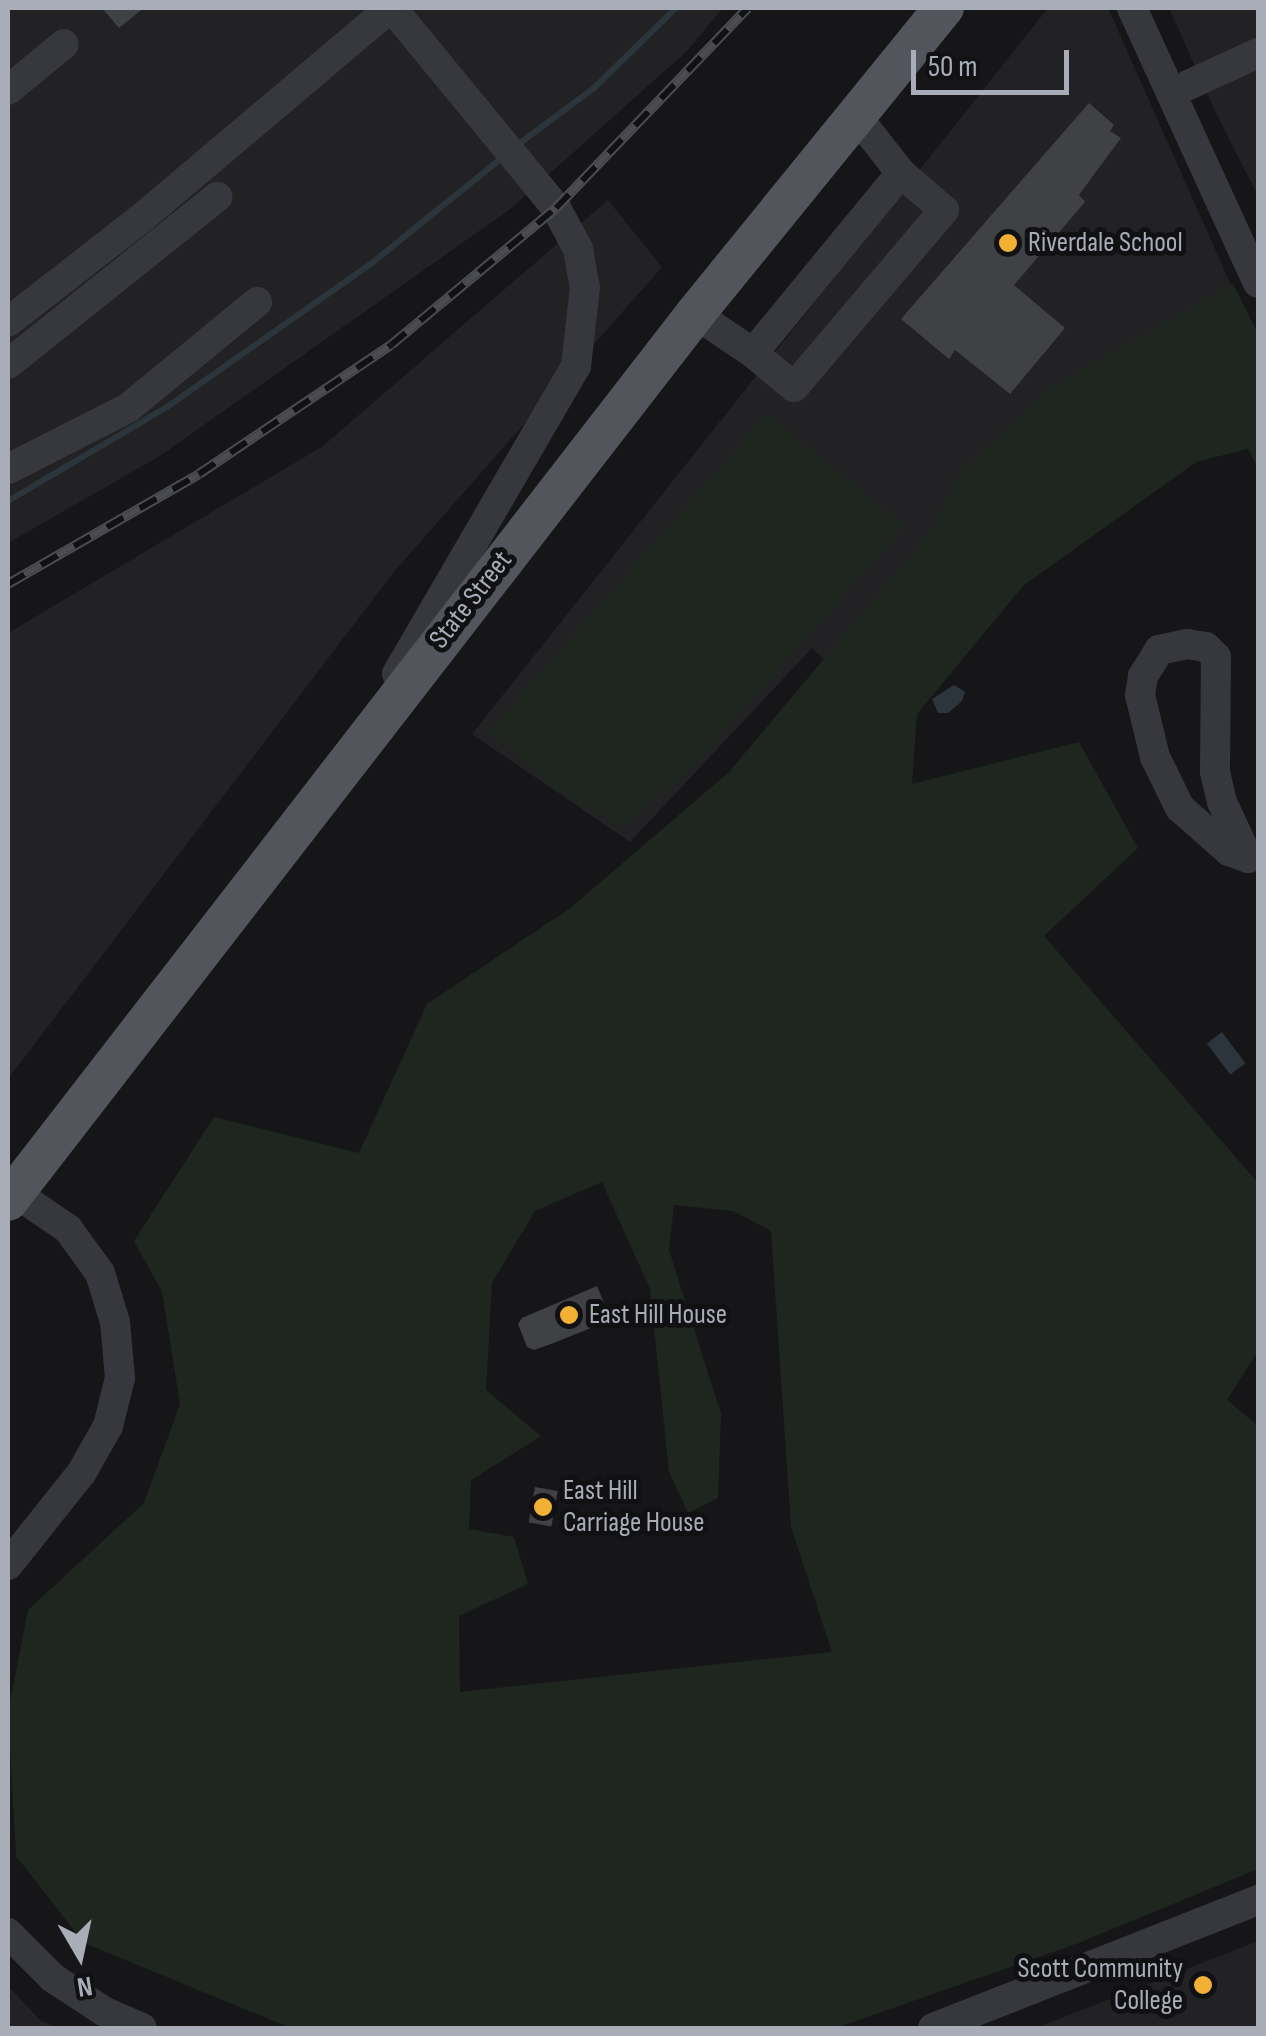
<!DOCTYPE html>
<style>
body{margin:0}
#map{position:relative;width:1266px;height:2036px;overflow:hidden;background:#161618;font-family:"Sofia Sans Condensed",sans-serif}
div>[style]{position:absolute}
.built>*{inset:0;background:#222225}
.green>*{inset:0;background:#1e261f}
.water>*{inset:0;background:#2c353c;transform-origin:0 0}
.stream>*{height:6px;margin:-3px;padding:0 3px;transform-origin:3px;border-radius:3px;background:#2c353c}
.building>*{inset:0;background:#404145;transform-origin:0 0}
.minor>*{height:30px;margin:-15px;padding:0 15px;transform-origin:15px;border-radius:15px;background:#37383d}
.major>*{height:40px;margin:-20px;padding:0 20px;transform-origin:20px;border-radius:20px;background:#53555c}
.rail>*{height:10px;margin-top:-5px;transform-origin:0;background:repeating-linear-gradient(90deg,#111113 0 19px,#4a4c52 0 38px);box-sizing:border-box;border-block:2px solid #4a4c52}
.dots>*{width:28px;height:28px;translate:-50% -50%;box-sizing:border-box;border:5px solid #111113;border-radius:50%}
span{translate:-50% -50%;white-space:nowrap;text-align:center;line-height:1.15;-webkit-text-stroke:10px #111113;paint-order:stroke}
.poi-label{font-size:28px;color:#a8adb8}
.left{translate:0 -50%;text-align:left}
.right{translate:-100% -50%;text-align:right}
.street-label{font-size:28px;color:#a8adb8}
.frame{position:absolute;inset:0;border:10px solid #a8adb8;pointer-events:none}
.north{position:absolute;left:30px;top:1906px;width:100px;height:100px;-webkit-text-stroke:8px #111113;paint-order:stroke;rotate:171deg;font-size:28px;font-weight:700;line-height:40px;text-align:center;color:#a8adb8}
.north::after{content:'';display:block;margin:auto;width:35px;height:45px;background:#a8adb8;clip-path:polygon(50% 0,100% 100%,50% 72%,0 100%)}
.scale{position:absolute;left:911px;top:50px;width:158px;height:45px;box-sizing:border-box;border:5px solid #a8adb8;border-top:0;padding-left:12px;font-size:30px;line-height:35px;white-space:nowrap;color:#a8adb8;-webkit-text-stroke:8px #111113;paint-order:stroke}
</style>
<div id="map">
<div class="built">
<i style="clip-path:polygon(8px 8px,723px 8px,687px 51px,509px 210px,160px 456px,8px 543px)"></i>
<i style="clip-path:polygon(1048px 8px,1108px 8px,1258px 346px,832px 667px,812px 648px,630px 842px,472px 734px)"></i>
<i style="clip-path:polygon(1169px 8px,1258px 8px,1258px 196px,1214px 109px)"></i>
<i style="clip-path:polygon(608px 200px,662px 267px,393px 573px,8px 1079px,8px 633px,323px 446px)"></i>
<i style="clip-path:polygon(1258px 1941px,1258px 2028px,1036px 2028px)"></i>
<i style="clip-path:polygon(8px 1986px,41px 2021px,58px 2028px,8px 2028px)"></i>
</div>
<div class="green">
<i style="clip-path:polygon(evenodd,1233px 284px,1258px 334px,1258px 469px,1248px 449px,1196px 462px,1024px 585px,917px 714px,912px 784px,1079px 742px,1138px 848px,1044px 936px,1258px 1183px,1258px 1351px,1227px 1400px,1258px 1426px,1258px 1869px,1076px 1944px,836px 2028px,291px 2028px,84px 1943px,16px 1856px,8px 1712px,28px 1610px,144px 1503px,180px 1404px,162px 1292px,134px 1241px,214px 1117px,359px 1153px,427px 1004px,569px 909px,729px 772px,932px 530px,961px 470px,1055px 385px,1233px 284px,602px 1182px,650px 1289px,669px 1472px,688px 1513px,718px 1498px,721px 1414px,669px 1250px,674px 1205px,733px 1211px,771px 1231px,791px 1527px,832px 1652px,460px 1692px,459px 1616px,528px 1584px,514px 1537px,469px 1529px,471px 1480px,541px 1436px,486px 1390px,492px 1283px,535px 1211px,602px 1182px)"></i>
<i style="clip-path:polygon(767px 414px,905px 526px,689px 771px,622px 827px,556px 790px,489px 731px)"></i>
</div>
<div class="water">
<i style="clip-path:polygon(954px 685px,965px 692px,962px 701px,948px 713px,938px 713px,932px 699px)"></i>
<i style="left:1222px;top:1032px;width:39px;height:19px;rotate:53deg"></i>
</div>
<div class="stream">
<i style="left:516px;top:146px;width:97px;rotate:-36.6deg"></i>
<i style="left:594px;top:88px;width:115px;rotate:-44.3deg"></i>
<i style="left:8px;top:501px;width:185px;rotate:-30.6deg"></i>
<i style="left:167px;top:407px;width:251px;rotate:-35.1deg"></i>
<i style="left:372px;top:263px;width:169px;rotate:-39deg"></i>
</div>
<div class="building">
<i style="clip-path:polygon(102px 8px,144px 8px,119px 28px)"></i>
<i style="clip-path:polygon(1089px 103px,1114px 125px,1110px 131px,1121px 138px,1079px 195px,1085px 202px,1014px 285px,1065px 328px,1010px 394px,955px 350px,949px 359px,901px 319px)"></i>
<i style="clip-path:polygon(597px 1286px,611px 1320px,551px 1344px,534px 1350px,527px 1347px,518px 1324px,522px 1318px)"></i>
<i style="left:535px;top:1487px;width:23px;height:36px;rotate:10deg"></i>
</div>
<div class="minor">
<i style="left:392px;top:8px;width:259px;rotate:50.6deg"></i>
<i style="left:556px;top:208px;width:47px;rotate:61.8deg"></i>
<i style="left:578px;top:249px;width:39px;rotate:80deg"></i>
<i style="left:585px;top:287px;width:80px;rotate:96.5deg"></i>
<i style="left:576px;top:366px;width:356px;rotate:120.2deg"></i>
<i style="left:1132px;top:8px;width:302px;rotate:65.4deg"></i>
<i style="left:8px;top:90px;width:72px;rotate:-39.4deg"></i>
<i style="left:1171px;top:93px;width:96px;rotate:-24.7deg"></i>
<i style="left:695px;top:314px;width:70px;rotate:33.9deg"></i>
<i style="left:753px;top:353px;width:233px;rotate:-50.6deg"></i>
<i style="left:901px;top:173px;width:76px;rotate:-128.1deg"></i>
<i style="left:8px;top:322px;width:172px;rotate:-37.9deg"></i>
<i style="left:144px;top:216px;width:322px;rotate:-40.2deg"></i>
<i style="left:753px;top:353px;width:53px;rotate:39.7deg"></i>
<i style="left:794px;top:387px;width:232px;rotate:-49.7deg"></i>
<i style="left:944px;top:210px;width:57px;rotate:-139.3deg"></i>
<i style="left:8px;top:364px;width:268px;rotate:-38.6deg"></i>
<i style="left:8px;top:469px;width:135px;rotate:-26.9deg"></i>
<i style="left:128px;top:408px;width:167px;rotate:-39.4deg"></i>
<i style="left:1187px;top:644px;width:19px;rotate:9deg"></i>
<i style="left:1206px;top:647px;width:14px;rotate:45deg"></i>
<i style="left:1216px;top:657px;width:115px;rotate:90.5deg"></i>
<i style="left:1215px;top:772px;width:31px;rotate:77deg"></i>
<i style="left:1222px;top:802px;width:62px;rotate:65.1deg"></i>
<i style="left:1248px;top:858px;width:20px;rotate:-160deg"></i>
<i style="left:1229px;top:851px;width:65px;rotate:-138.7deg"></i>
<i style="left:1180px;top:808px;width:57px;rotate:-116.1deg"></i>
<i style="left:1155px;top:757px;width:64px;rotate:-103.6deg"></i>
<i style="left:1140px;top:695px;width:19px;rotate:-81deg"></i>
<i style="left:1143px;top:676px;width:31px;rotate:-58deg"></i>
<i style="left:1159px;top:650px;width:29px;rotate:-12deg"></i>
<i style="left:8px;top:1188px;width:73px;rotate:34.3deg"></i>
<i style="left:68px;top:1229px;width:54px;rotate:54deg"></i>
<i style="left:100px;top:1273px;width:51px;rotate:73deg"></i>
<i style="left:115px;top:1322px;width:56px;rotate:84.9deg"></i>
<i style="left:120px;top:1378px;width:49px;rotate:104deg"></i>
<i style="left:108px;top:1426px;width:53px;rotate:119.5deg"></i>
<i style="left:82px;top:1472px;width:119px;rotate:128.5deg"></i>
<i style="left:8px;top:1933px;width:64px;rotate:45deg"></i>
<i style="left:53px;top:1978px;width:62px;rotate:33.2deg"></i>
<i style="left:105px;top:2012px;width:40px;rotate:23.4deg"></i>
<i style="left:933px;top:2028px;width:349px;rotate:-21.5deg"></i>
</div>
<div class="major">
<i style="left:8px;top:1201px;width:1122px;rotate:-52.24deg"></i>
<i style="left:695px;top:314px;width:395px;rotate:-50.9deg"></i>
</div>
<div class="rail">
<i style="left:8px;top:584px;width:220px;rotate:-29.9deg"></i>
<i style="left:199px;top:474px;width:231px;rotate:-33.9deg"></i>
<i style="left:391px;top:345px;width:214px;rotate:-39.7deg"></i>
<i style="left:556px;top:208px;width:277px;rotate:-46.2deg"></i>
</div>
<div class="dots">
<i style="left:1008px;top:243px;background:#f2b134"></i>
<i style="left:569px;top:1315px;background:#f2b134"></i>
<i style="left:543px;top:1507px;background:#f2b134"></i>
<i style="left:1203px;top:1985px;background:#f2b134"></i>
</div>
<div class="poi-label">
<span class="left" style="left:1028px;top:243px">Riverdale School</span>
<span class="left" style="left:589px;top:1315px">East Hill House</span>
<span class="left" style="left:563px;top:1507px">East Hill<br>Carriage House</span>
<span class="right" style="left:1183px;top:1985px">Scott Community<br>College</span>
</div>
<div class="street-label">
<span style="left:471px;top:600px;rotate:-52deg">State Street</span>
</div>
<div class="frame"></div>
<div class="north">N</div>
<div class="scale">50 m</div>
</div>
